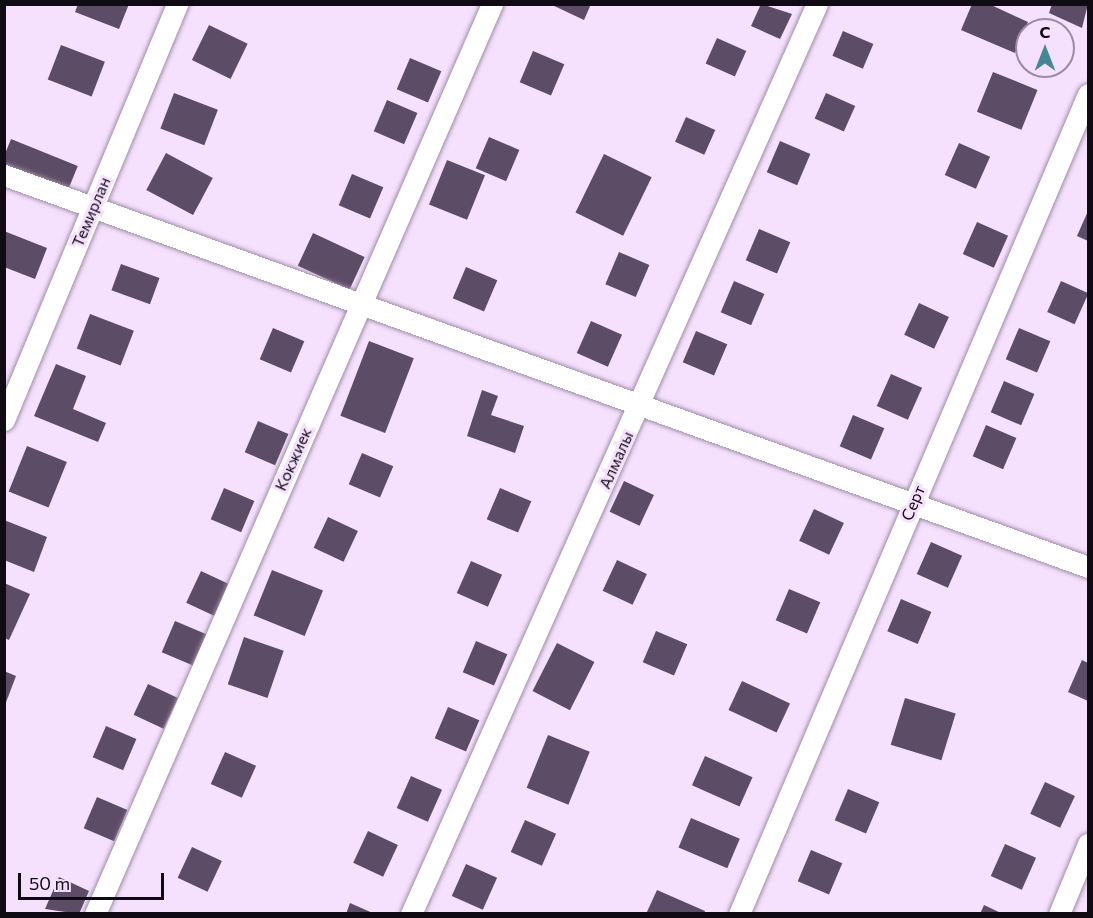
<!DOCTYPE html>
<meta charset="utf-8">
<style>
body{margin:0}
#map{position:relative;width:1093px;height:918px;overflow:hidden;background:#f5e1fe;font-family:Commissioner,sans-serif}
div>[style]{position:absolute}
.building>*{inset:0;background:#5d4c65;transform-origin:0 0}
.roads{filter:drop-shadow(0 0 2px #9f8ca7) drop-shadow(0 0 2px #9f8ca7)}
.minor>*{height:21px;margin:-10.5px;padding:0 10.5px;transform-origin:10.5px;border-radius:10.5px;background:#fff}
span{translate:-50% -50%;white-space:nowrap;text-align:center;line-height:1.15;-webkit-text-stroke:6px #f5e1fe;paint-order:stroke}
.street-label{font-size:16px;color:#100a13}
.frame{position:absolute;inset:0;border:6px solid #100a13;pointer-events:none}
.north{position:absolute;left:1015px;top:18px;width:60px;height:60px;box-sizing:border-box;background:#f5e1fe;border:2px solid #998ba0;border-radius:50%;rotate:0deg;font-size:16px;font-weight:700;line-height:24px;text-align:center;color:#100a13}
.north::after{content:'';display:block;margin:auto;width:21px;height:27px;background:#438895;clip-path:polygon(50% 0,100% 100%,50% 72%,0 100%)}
.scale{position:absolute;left:18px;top:873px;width:146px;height:27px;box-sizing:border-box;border:3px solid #100a13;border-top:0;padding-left:8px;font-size:18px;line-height:21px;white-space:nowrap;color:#100a13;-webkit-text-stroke:4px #f5e1fe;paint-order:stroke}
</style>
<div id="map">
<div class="building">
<i style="clip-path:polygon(78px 4px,129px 4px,119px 29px,75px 12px)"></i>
<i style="clip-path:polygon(550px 4px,591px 4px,584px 20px)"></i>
<i style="clip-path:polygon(761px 4px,792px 14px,780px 39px,751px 26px)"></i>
<i style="clip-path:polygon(972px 4px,989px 4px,1028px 22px,1015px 53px,961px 30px)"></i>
<i style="clip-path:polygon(1052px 4px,1088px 4px,1082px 28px,1049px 13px)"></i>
<i style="left:209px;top:25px;width:43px;height:39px;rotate:26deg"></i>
<i style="left:843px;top:31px;width:33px;height:27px;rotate:23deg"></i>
<i style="left:717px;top:38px;width:32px;height:28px;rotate:24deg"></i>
<i style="left:61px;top:45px;width:47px;height:37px;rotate:21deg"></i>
<i style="left:533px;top:51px;width:34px;height:34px;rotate:23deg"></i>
<i style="left:410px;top:58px;width:34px;height:34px;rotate:23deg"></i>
<i style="left:993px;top:72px;width:48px;height:43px;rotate:22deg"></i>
<i style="left:174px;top:93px;width:47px;height:38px;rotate:21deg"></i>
<i style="left:826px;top:93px;width:32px;height:28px;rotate:24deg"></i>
<i style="left:387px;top:100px;width:33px;height:34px;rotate:23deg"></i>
<i style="left:686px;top:117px;width:32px;height:27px;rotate:24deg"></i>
<i style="left:489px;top:137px;width:33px;height:34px;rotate:23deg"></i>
<i style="left:11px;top:139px;width:72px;height:27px;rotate:22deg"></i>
<i style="left:780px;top:141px;width:33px;height:34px;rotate:23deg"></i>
<i style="left:959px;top:143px;width:34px;height:35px;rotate:24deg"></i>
<i style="left:166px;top:153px;width:53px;height:42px;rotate:28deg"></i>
<i style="left:604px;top:154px;width:53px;height:65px;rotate:26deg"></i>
<i style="left:447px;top:160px;width:41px;height:48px;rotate:22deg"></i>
<i style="left:352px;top:174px;width:34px;height:34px;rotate:23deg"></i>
<i style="clip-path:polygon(1088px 211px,1088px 241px,1077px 236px)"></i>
<i style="left:977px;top:222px;width:34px;height:35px;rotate:24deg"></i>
<i style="left:759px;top:229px;width:34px;height:34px;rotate:23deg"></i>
<i style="clip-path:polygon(4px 231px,47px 248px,35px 279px,4px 267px)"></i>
<i style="left:313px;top:233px;width:57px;height:36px;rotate:25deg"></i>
<i style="left:619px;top:252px;width:33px;height:35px;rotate:23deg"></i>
<i style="left:121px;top:264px;width:41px;height:28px;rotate:20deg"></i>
<i style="left:466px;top:267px;width:34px;height:34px;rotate:23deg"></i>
<i style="left:734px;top:281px;width:33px;height:34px;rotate:23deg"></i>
<i style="left:1061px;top:281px;width:30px;height:34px;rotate:24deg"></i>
<i style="left:919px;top:303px;width:33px;height:35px;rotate:25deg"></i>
<i style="left:90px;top:314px;width:47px;height:37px;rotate:21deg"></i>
<i style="left:591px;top:321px;width:34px;height:35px;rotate:24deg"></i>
<i style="left:273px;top:328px;width:34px;height:34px;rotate:23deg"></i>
<i style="left:1019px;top:328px;width:34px;height:34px;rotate:23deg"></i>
<i style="left:696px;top:331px;width:34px;height:34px;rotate:23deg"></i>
<i style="left:369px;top:341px;width:48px;height:80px;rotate:21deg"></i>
<i style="clip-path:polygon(56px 364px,86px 376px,73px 409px,106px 423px,98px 442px,34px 416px)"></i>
<i style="left:891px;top:374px;width:34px;height:35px;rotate:24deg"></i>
<i style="left:1004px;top:381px;width:33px;height:34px;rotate:23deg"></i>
<i style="clip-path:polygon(482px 390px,498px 396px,491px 415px,524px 426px,515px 453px,467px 436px)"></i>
<i style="left:853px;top:415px;width:34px;height:34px;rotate:23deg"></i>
<i style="left:258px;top:421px;width:33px;height:34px;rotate:23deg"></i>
<i style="left:986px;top:425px;width:33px;height:34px;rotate:23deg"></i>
<i style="left:27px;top:446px;width:43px;height:49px;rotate:22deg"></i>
<i style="left:362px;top:453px;width:34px;height:34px;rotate:23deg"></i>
<i style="left:624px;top:481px;width:33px;height:34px;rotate:25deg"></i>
<i style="left:224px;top:488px;width:33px;height:34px;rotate:23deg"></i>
<i style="left:500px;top:488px;width:34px;height:34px;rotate:23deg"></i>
<i style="left:814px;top:509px;width:33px;height:35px;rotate:25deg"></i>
<i style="left:328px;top:517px;width:33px;height:34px;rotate:25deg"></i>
<i style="clip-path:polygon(4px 520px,47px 537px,34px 572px,4px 560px)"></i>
<i style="left:931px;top:542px;width:34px;height:35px;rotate:24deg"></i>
<i style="left:617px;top:560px;width:33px;height:34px;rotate:25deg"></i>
<i style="left:471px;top:561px;width:34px;height:35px;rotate:24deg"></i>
<i style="left:272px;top:570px;width:55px;height:49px;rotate:22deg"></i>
<i style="left:201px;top:571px;width:33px;height:35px;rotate:25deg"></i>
<i style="clip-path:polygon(4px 583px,30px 594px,9px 640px,4px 638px)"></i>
<i style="left:789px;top:589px;width:34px;height:34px;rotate:23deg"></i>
<i style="left:901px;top:599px;width:33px;height:35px;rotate:23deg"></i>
<i style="left:175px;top:621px;width:34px;height:34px;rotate:23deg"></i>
<i style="left:656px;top:631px;width:34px;height:34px;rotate:23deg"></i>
<i style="left:244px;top:637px;width:42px;height:50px;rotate:19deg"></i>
<i style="left:476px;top:641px;width:34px;height:34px;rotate:23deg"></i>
<i style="left:557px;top:643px;width:42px;height:54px;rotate:27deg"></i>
<i style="clip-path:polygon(1082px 660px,1088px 663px,1088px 701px,1068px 692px)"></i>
<i style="clip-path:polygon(4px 671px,16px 676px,5px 705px,4px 705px)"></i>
<i style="left:742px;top:681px;width:53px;height:32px;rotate:25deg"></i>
<i style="left:148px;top:684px;width:33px;height:34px;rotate:25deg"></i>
<i style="left:905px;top:698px;width:53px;height:49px;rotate:17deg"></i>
<i style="left:448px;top:707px;width:34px;height:34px;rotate:23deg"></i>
<i style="left:106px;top:726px;width:33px;height:34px;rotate:23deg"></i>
<i style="left:548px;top:735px;width:45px;height:57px;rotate:22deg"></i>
<i style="left:225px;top:752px;width:34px;height:35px;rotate:24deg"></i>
<i style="left:705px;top:756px;width:52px;height:32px;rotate:24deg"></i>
<i style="left:411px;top:776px;width:34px;height:35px;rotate:24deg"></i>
<i style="left:1045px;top:782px;width:33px;height:35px;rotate:25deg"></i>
<i style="left:848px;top:789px;width:34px;height:34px;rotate:23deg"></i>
<i style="left:97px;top:797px;width:33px;height:34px;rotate:23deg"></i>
<i style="left:691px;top:818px;width:53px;height:32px;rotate:23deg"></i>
<i style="left:525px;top:820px;width:34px;height:35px;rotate:24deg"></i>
<i style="left:368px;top:831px;width:33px;height:35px;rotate:25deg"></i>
<i style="left:1005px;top:844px;width:34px;height:35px;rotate:24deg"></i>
<i style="left:192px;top:847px;width:33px;height:34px;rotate:25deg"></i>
<i style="left:811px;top:850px;width:34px;height:34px;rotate:23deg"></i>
<i style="left:466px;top:864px;width:34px;height:35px;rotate:24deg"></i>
<i style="clip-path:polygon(59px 877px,89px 891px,79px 914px,45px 909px)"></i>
<i style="clip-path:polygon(657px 890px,705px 911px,704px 914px,646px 914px)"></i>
<i style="clip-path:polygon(350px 903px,375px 914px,346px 914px)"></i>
<i style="clip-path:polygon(984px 905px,1003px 914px,980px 914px)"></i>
</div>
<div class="roads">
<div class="minor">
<i style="left:4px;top:175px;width:1153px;rotate:19.88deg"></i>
<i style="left:4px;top:420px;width:451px;rotate:-67.4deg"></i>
<i style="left:95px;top:914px;width:993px;rotate:-66.43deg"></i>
<i style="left:411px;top:914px;width:996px;rotate:-65.96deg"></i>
<i style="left:739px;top:914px;width:891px;rotate:-66.94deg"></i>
<i style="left:1059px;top:914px;width:76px;rotate:-67.5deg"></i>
</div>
</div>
<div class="street-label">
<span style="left:91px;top:212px;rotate:-67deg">Темирлан</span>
<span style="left:293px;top:459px;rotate:-66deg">Кокжиек</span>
<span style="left:616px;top:460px;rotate:-66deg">Алмалы</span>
<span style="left:913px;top:503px;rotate:-67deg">Серт</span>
</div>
<div class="frame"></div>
<div class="north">С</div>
<div class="scale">50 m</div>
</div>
